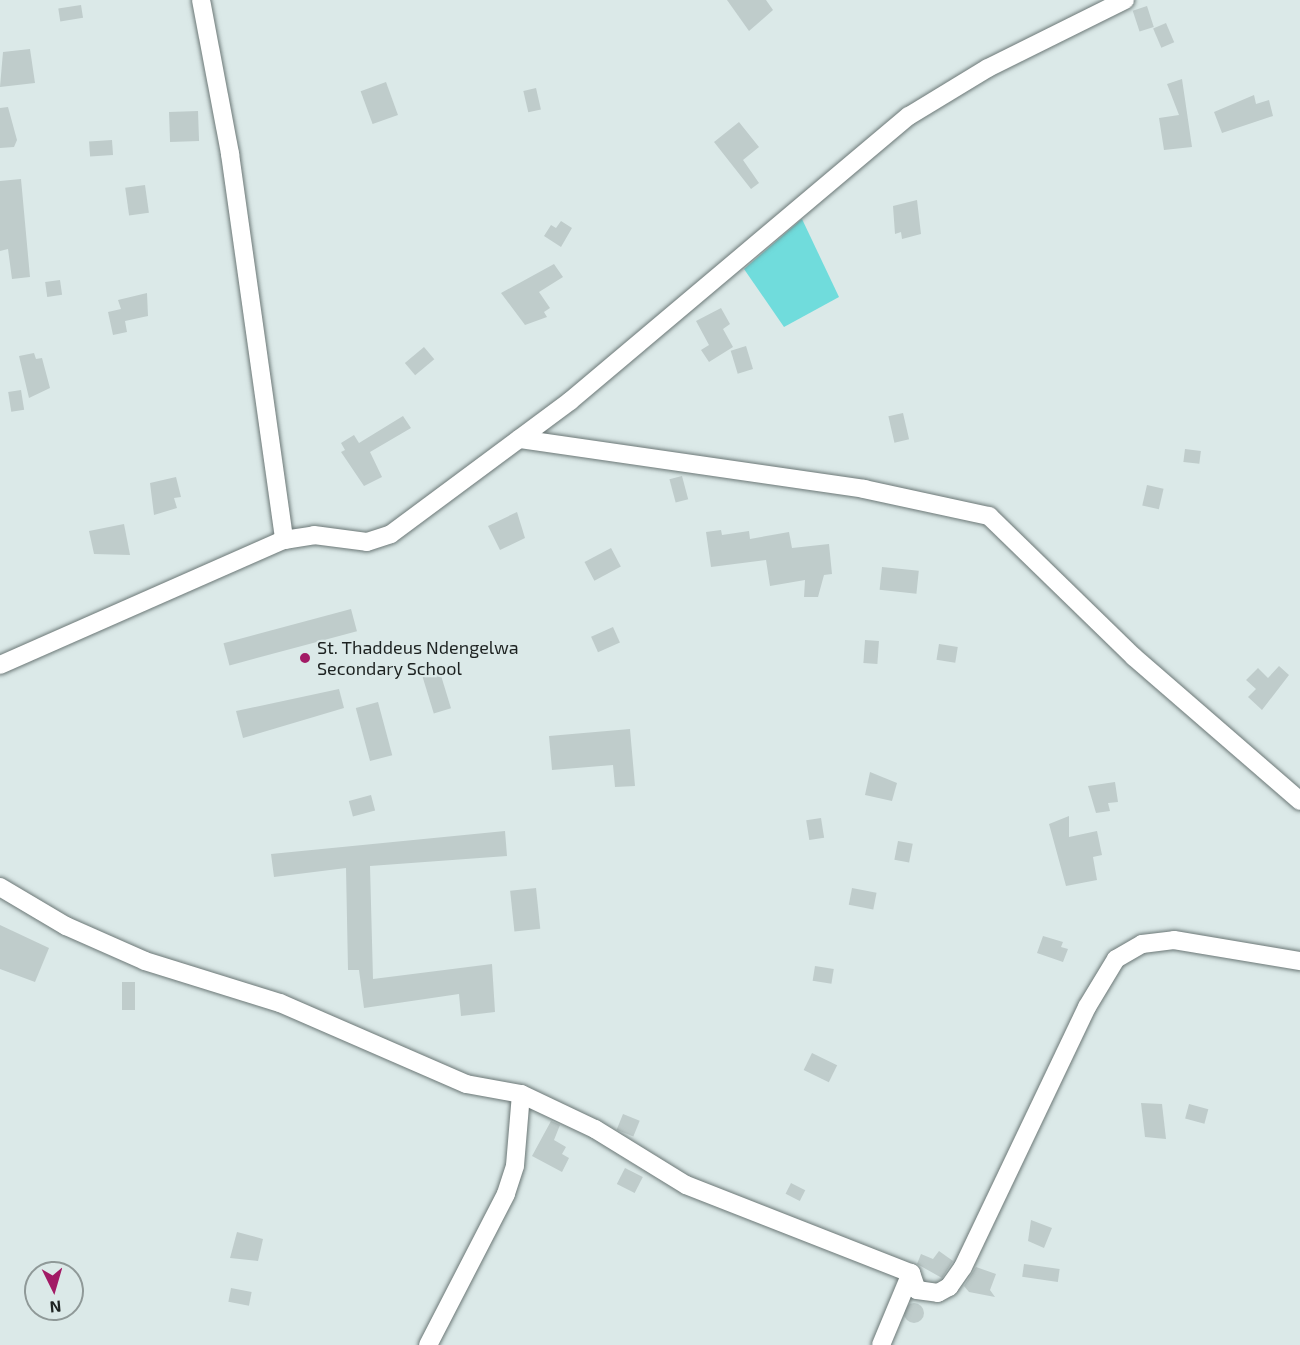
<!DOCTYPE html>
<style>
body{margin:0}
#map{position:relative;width:1300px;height:1345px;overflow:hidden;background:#dbe9e8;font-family:"Exo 2",sans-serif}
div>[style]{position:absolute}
.green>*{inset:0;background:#70dcdc}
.building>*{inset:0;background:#bfcccb;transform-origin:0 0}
.round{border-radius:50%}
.roads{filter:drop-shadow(0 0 2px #6b7776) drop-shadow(0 0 2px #6b7776)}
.minor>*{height:18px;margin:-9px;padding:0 9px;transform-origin:9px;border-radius:9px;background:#fff}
.dots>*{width:16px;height:16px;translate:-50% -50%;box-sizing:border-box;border:3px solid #dbe9e8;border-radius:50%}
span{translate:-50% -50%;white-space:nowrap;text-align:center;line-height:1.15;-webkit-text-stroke:4.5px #dbe9e8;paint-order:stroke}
.poi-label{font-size:18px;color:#1d2221}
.left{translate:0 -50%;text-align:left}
.north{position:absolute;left:24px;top:1261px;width:60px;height:60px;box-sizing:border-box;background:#dbe9e8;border:2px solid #8f9998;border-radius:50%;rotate:175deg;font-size:16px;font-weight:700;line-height:24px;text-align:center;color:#1d2221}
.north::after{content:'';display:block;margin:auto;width:21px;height:27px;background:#a21a65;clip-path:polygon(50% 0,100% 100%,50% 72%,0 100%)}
</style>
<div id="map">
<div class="green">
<i style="clip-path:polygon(802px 219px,839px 297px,784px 327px,744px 269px)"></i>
</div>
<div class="building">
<i style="clip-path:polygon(727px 0,766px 0,773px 10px,749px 31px)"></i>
<i style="left:81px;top:5px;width:13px;height:23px;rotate:81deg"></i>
<i style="left:1147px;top:6px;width:22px;height:15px;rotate:72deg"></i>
<i style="left:1166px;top:23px;width:21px;height:14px;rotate:67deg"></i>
<i style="clip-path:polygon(30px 49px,35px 83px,0 87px,3px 52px)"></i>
<i style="clip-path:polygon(1182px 79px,1192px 147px,1164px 150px,1159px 118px,1179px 115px,1167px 84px)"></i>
<i style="left:386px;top:82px;width:35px;height:27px;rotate:70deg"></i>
<i style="left:536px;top:88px;width:22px;height:13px;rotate:77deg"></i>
<i style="clip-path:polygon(1254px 95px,1256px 104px,1269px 100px,1273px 116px,1222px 133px,1214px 112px)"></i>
<i style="clip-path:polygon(8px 107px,17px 140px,14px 147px,0 148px,0 108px)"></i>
<i style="left:198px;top:111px;width:30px;height:29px;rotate:88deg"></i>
<i style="clip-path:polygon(739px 122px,759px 147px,743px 160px,759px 183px,751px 189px,714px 142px)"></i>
<i style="left:112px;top:140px;width:15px;height:23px;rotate:86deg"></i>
<i style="clip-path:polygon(21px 179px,30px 277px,12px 279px,8px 249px,0 251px,0 181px)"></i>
<i style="left:145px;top:185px;width:28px;height:20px;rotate:82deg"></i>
<i style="clip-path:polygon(917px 200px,921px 234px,902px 239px,901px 232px,895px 234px,893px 206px)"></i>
<i style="clip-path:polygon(561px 221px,572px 228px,561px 247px,544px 236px,551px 225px,556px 228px)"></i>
<i style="clip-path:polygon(554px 264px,563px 277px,539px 292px,550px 308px,544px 312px,547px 317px,525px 325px,501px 293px)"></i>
<i style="left:60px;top:280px;width:15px;height:15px;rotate:82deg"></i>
<i style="clip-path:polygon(147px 293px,148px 316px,125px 321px,127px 332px,113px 335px,108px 312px,121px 309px,118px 300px)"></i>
<i style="clip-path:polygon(721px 308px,730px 324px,723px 329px,733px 347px,709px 362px,701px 350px,709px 345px,696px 321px)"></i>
<i style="left:746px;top:346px;width:24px;height:16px;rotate:73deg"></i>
<i style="left:424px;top:347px;width:16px;height:25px;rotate:50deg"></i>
<i style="clip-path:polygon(34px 353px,36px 359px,42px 358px,50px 388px,29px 398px,19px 356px)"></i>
<i style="left:21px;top:390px;width:20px;height:13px;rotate:81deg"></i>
<i style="left:903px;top:413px;width:27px;height:15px;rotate:77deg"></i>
<i style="clip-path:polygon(403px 416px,411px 428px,370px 452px,382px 477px,364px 486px,341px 452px,345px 450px,341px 443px,354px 435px,359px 443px)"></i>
<i style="left:1185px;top:449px;width:16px;height:13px;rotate:7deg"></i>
<i style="left:682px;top:476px;width:24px;height:13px;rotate:75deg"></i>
<i style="clip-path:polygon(176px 477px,181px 497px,174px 498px,177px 508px,154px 515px,150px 483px)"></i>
<i style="left:1147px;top:485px;width:17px;height:21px;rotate:13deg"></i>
<i style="clip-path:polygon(517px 512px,525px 538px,500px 550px,488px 526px)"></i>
<i style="clip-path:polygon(124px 524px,130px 555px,94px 554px,89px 531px)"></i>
<i style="clip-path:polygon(721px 530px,722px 535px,749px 531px,750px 539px,789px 532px,792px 548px,829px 544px,832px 574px,824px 575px,818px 597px,804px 597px,805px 580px,770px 586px,766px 560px,711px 567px,706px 532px)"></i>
<i style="left:611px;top:548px;width:21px;height:30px;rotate:62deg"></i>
<i style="left:882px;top:567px;width:37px;height:23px;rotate:6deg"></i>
<i style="left:351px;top:609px;width:23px;height:132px;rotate:75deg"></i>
<i style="left:613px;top:627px;width:17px;height:24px;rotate:66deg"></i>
<i style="left:865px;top:640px;width:14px;height:23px;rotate:4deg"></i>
<i style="left:939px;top:644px;width:19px;height:16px;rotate:9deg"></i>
<i style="clip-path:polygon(1279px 666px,1289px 675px,1262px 710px,1248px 697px,1256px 689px,1246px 680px,1258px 668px,1268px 678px)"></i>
<i style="left:439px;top:669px;width:41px;height:18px;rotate:73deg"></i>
<i style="clip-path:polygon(339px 689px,344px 708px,243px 738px,236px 711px)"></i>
<i style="left:378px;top:702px;width:55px;height:23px;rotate:75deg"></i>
<i style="clip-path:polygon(630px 729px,635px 786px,615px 787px,613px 765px,552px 770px,549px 736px)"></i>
<i style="clip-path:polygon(870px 772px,897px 783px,892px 801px,865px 795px)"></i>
<i style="clip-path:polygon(1115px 782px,1118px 802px,1108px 803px,1110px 811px,1096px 813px,1088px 786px)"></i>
<i style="left:371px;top:795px;width:16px;height:23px;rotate:75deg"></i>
<i style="clip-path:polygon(1069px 816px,1069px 837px,1097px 831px,1102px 855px,1093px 857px,1097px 880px,1066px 886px,1049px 824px)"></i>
<i style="left:821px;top:818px;width:20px;height:15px;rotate:81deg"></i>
<i style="clip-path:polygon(505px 831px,507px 856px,370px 866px,373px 979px,492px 964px,495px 1012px,461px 1016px,459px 994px,364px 1008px,359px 970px,348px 970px,346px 868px,274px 877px,271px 854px)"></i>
<i style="left:898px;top:841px;width:15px;height:19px;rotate:11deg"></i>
<i style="left:536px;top:888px;width:41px;height:26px;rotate:84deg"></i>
<i style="left:852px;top:888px;width:25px;height:17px;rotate:11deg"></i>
<i style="clip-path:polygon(0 925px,49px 948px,35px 982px,0 969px)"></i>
<i style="clip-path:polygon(1043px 936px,1063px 942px,1061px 947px,1068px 949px,1063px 962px,1037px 953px)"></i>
<i style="left:815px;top:966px;width:19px;height:15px;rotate:9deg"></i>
<i style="left:122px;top:982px;width:13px;height:28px"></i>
<i style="left:812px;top:1053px;width:28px;height:19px;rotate:26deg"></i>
<i style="clip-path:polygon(1141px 1103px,1162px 1104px,1166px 1139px,1145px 1137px)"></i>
<i style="left:1189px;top:1104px;width:20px;height:15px;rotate:15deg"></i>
<i style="left:623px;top:1114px;width:18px;height:17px;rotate:22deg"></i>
<i style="clip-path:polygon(551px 1121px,560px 1125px,554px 1140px,566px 1147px,562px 1154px,569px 1158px,562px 1172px,532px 1156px)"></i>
<i style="left:625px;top:1168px;width:20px;height:18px;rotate:27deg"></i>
<i style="left:791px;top:1183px;width:16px;height:12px;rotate:27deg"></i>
<i style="clip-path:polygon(1031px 1220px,1052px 1228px,1044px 1248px,1028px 1241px)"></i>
<i style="clip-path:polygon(237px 1232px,263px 1239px,258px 1261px,230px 1258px)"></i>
<i style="clip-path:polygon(939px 1251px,953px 1261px,942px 1278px,917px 1264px,921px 1254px,933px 1259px)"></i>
<i style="left:1024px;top:1264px;width:36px;height:13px;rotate:8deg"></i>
<i style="clip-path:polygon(976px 1267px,996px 1274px,990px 1290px,995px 1297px,969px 1292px,964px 1286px)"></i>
<i style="left:231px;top:1288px;width:21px;height:14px;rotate:11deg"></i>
<i class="round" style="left:904px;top:1303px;width:20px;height:20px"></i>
</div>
<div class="roads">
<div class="minor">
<i style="left:201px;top:0;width:157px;rotate:79.3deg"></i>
<i style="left:230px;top:154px;width:390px;rotate:82deg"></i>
<i style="left:284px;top:540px;width:30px;rotate:-9deg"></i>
<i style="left:314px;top:535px;width:53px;rotate:7.5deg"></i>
<i style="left:367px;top:542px;width:25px;rotate:-18deg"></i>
<i style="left:391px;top:534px;width:223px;rotate:-36.6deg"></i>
<i style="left:570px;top:401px;width:443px;rotate:-40.1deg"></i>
<i style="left:909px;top:116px;width:92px;rotate:-31.3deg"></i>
<i style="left:988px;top:68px;width:153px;rotate:-26.4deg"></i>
<i style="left:519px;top:439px;width:349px;rotate:8.2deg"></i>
<i style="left:864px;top:489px;width:128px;rotate:12.2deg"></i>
<i style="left:989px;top:516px;width:202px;rotate:44.2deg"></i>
<i style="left:1134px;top:657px;width:220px;rotate:40.9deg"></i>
<i style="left:0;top:665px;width:310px;rotate:-23.8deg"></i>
<i style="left:0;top:887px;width:77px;rotate:30.6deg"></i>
<i style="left:66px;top:926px;width:86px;rotate:23.9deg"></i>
<i style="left:145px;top:961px;width:141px;rotate:17.3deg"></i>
<i style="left:280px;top:1003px;width:203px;rotate:23.5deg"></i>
<i style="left:466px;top:1084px;width:56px;rotate:10.3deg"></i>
<i style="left:521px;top:1094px;width:72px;rotate:94.8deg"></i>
<i style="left:515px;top:1166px;width:29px;rotate:108deg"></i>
<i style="left:506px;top:1194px;width:170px;rotate:117.3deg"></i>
<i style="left:521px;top:1094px;width:82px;rotate:25.3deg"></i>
<i style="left:595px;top:1129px;width:107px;rotate:31.6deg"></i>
<i style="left:686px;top:1185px;width:242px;rotate:21.4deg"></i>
<i style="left:911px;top:1273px;width:18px;rotate:71deg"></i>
<i style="left:917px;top:1290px;width:21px;rotate:8deg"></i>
<i style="left:938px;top:1293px;width:13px;rotate:-29deg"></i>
<i style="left:949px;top:1287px;width:24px;rotate:-55deg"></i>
<i style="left:963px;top:1267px;width:288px;rotate:-64.5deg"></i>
<i style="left:1087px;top:1007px;width:56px;rotate:-58.9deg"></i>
<i style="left:1116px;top:959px;width:30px;rotate:-30deg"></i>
<i style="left:1142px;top:944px;width:32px;rotate:-7deg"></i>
<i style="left:1174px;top:940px;width:128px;rotate:9.5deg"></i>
<i style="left:881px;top:1345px;width:78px;rotate:-67.4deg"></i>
</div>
</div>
<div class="dots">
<i style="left:305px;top:658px;background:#a21a65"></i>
</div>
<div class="poi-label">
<span class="left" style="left:317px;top:658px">St. Thaddeus Ndengelwa<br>Secondary School</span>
</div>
<div class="north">N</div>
</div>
